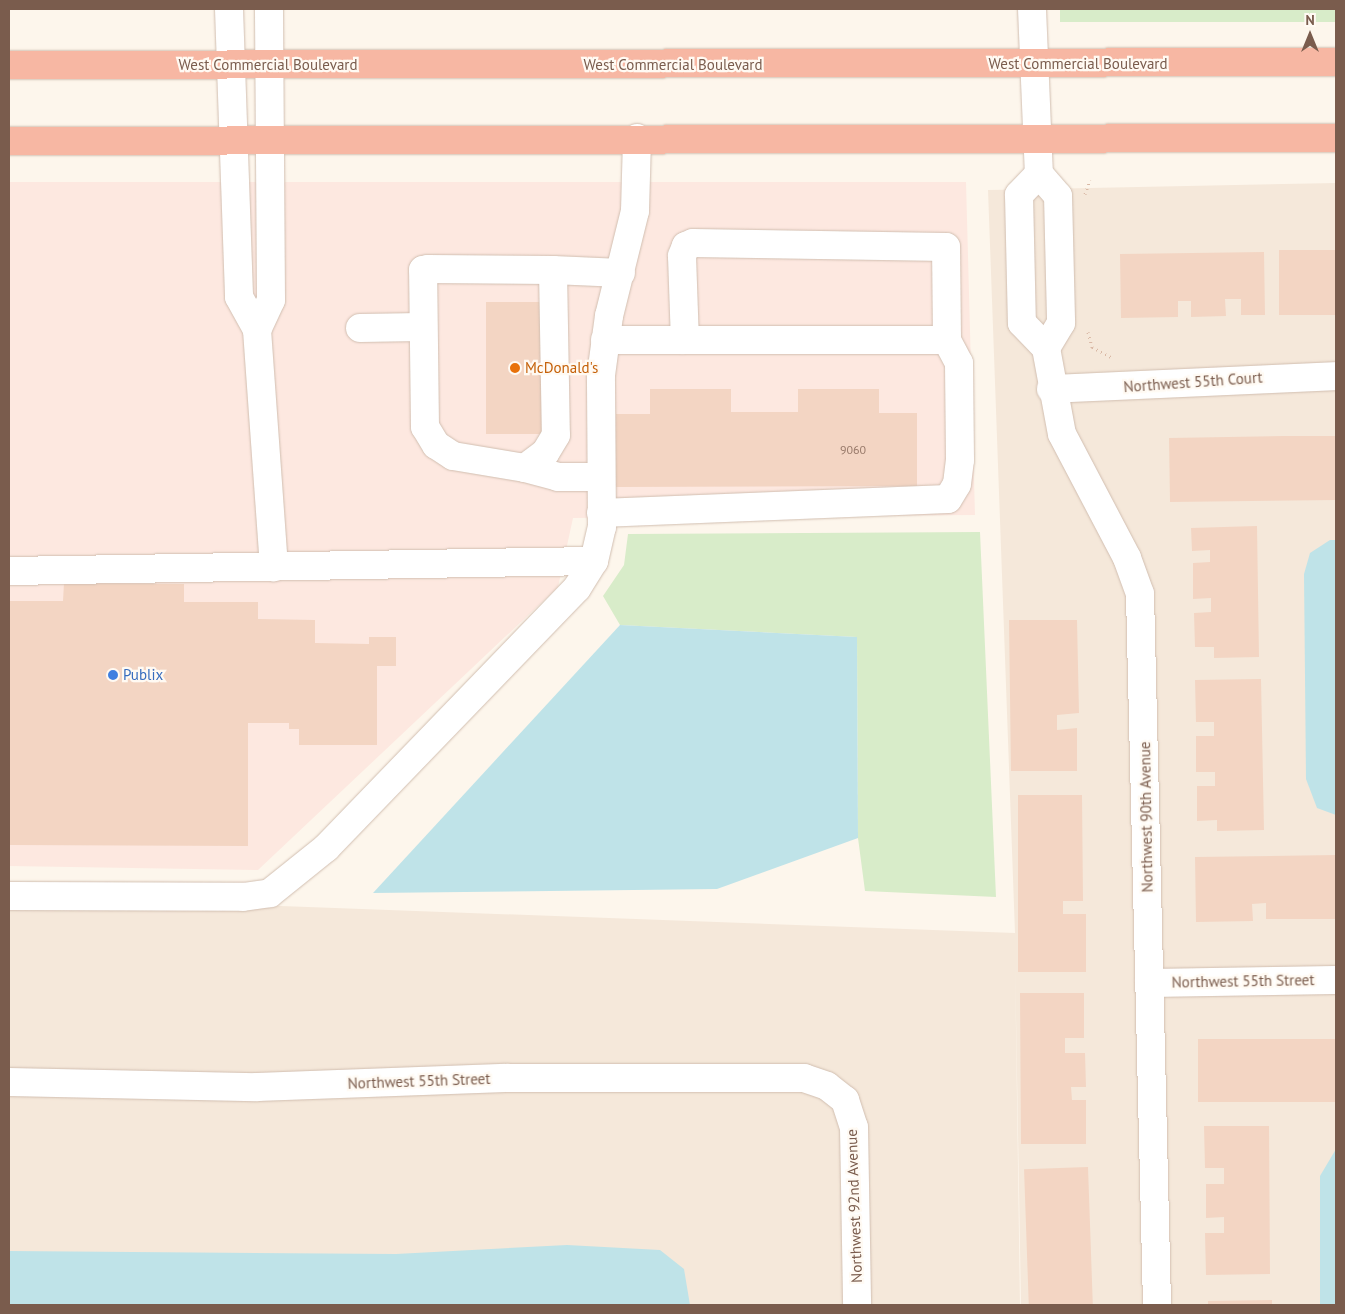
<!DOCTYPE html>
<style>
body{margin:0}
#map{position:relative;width:1345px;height:1314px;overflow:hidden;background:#fdf6ec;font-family:"PT Sans",sans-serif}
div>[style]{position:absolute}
.residential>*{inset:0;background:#f5e8da}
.commercial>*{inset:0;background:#fde8e0}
.green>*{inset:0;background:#d8ecc9;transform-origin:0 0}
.water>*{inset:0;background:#bfe3e8}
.building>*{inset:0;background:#f3d5c3;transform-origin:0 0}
.path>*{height:3px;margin-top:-1.5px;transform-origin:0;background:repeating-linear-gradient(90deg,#d9b8a5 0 1px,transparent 0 5px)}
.roads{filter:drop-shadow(0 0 1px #d1beb0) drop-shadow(0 0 1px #d1beb0)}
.minor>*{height:28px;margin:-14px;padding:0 14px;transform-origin:14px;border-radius:14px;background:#fff}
.highway>*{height:28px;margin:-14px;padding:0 14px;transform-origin:14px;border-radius:14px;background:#f7b7a3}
.dots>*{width:14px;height:14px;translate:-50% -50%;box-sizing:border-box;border:2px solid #fffaf3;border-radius:50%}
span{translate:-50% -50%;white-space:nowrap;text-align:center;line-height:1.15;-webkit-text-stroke:4.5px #fffaf3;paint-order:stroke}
.number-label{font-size:12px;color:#987a6a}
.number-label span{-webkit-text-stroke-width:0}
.street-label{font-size:15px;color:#7a5c4d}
.food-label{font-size:15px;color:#c56008}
.left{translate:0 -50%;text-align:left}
.shop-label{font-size:15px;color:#366cbe}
.frame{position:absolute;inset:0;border:10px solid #7a5c4d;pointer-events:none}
.north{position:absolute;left:1285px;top:10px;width:50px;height:50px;-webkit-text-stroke:4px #fffaf3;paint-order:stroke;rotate:0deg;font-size:14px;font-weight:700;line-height:20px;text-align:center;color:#7a5c4d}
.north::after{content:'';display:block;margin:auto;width:18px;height:22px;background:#7a5c4d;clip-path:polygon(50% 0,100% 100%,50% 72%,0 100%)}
</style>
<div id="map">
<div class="residential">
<i style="clip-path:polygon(1336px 183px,1336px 1305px,1021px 1305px,1015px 960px,1020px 1305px,9px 1305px,9px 896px,1015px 933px,988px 190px)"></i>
</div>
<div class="commercial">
<i style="clip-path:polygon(9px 182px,966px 182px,975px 515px,573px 518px,558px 587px,258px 870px,9px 866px)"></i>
</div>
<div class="green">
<i style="left:1060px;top:9px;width:276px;height:13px"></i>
<i style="clip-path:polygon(980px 532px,996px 897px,865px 891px,858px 838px,857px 637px,620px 625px,603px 596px,624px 565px,628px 534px)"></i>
</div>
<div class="water">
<i style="clip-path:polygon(1330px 540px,1336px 540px,1336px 815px,1317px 808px,1306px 779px,1304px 574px,1310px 553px)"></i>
<i style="clip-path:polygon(620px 625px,857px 637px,858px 838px,717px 889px,373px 893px)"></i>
<i style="clip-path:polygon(1336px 1149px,1336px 1305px,1320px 1305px,1320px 1176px)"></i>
<i style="clip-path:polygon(567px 1245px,660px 1250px,684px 1269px,690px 1305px,9px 1305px,9px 1251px,396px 1254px)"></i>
</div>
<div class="building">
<i style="left:1279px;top:250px;width:57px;height:65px"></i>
<i style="clip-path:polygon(1264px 252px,1265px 315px,1241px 315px,1241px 299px,1225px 299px,1226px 316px,1191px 317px,1191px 301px,1178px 301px,1178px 317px,1121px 318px,1120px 254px)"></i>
<i style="left:486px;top:302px;width:57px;height:132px"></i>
<i style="clip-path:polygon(650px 389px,731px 389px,731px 412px,798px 412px,798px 389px,879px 389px,879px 413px,917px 413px,917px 486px,616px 487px,616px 414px,650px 414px)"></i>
<i style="clip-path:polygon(1283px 436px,1336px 436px,1336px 500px,1170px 502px,1169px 438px)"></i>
<i style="clip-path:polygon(1257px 526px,1259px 657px,1214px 658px,1214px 647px,1195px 647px,1194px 613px,1211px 612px,1211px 598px,1193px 599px,1193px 563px,1210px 562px,1210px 550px,1192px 551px,1191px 528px)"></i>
<i style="clip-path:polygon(64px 583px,184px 584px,184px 602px,258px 602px,258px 619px,315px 620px,315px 643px,369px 644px,369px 637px,396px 637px,396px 666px,377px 666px,377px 745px,299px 745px,299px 729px,289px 729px,289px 723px,248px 723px,248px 846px,9px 845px,9px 601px,63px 601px)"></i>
<i style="clip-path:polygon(1009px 620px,1077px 620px,1079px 713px,1057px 715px,1057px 730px,1077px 728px,1077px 771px,1011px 771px)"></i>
<i style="clip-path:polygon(1261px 679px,1264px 830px,1217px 831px,1217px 820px,1197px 821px,1197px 786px,1215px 786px,1215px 772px,1196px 772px,1196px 736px,1214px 736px,1214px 722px,1196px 722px,1195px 680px)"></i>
<i style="clip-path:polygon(1018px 795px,1082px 795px,1083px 901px,1063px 901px,1063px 914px,1086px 914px,1086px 972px,1018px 972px)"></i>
<i style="clip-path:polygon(1336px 855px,1336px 919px,1266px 919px,1266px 903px,1252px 904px,1253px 921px,1196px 922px,1195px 857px)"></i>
<i style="clip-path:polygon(1020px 993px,1084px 993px,1084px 1038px,1065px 1038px,1065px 1053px,1085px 1053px,1086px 1087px,1071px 1087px,1072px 1100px,1086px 1100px,1086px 1144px,1021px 1144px)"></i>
<i style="left:1198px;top:1039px;width:138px;height:63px"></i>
<i style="clip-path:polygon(1204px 1126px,1269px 1126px,1270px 1274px,1206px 1275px,1205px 1233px,1224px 1233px,1224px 1217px,1206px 1218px,1206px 1184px,1224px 1184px,1224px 1168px,1205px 1168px)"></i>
<i style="left:1088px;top:1167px;width:138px;height:64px;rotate:88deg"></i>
<i style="clip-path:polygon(1272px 1300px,1272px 1305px,1208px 1305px,1208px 1301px)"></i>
</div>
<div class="path">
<i style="left:1085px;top:194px;width:15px;rotate:-70deg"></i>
<i style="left:1088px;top:332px;width:16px;rotate:75deg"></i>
<i style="left:1092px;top:347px;width:24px;rotate:28deg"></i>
</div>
<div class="roads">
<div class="minor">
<i style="left:229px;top:9px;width:288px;rotate:88deg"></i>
<i style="left:239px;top:297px;width:38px;rotate:61deg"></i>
<i style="left:257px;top:330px;width:238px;rotate:85.9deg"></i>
<i style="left:1032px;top:9px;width:165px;rotate:87.6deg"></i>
<i style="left:1039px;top:174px;width:29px;rotate:49deg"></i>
<i style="left:1058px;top:196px;width:127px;rotate:88.6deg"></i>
<i style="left:1061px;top:323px;width:29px;rotate:121deg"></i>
<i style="left:1039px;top:174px;width:29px;rotate:134deg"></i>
<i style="left:1019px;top:195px;width:128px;rotate:88.7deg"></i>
<i style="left:1022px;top:323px;width:35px;rotate:46deg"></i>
<i style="left:1046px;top:348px;width:87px;rotate:79.5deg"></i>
<i style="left:1062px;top:434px;width:140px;rotate:62.3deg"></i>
<i style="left:1127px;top:558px;width:38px;rotate:70deg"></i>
<i style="left:1140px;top:594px;width:711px;rotate:88.63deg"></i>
<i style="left:553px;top:270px;width:165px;rotate:89deg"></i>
<i style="left:556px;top:435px;width:21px;rotate:121deg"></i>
<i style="left:545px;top:453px;width:25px;rotate:143deg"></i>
<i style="left:525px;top:468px;width:73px;rotate:-170.5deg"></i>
<i style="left:453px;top:456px;width:20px;rotate:-147deg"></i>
<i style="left:436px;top:445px;width:21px;rotate:-121deg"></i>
<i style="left:425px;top:427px;width:157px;rotate:-90.7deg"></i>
<i style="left:423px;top:270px;width:5px;rotate:-11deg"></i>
<i style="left:428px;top:269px;width:125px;rotate:0.5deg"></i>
<i style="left:553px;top:270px;width:68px;rotate:2.5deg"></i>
<i style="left:360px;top:328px;width:61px;rotate:-0.9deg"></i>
<i style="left:257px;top:330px;width:33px;rotate:-65deg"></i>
<i style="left:271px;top:300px;width:291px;rotate:-90.4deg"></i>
<i style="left:605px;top:340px;width:342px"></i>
<i style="left:947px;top:340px;width:93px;rotate:-90.6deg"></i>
<i style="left:946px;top:247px;width:253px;rotate:-179.1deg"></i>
<i style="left:693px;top:243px;width:8px;rotate:157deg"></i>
<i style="left:686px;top:246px;width:11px;rotate:112deg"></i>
<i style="left:682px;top:256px;width:84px;rotate:88deg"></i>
<i style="left:1051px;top:389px;width:285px;rotate:-2.6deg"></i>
<i style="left:525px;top:468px;width:34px;rotate:15deg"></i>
<i style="left:558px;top:477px;width:43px"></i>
<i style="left:601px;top:513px;width:347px;rotate:-2.3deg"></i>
<i style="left:948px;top:499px;width:17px;rotate:-59deg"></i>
<i style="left:957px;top:484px;width:24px;rotate:-83deg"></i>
<i style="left:960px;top:460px;width:97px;rotate:-90.6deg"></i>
<i style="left:959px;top:363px;width:26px;rotate:-118deg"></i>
<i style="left:9px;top:571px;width:585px;rotate:-0.98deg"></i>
<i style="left:9px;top:896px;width:234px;rotate:0.2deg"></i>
<i style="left:243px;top:897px;width:27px;rotate:-8deg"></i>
<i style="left:270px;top:893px;width:72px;rotate:-38.8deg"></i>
<i style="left:326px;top:848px;width:361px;rotate:-46deg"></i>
<i style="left:577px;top:588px;width:32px;rotate:-58deg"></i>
<i style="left:594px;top:561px;width:35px;rotate:-77deg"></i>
<i style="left:602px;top:527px;width:152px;rotate:-90.4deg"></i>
<i style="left:601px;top:375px;width:60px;rotate:-82.3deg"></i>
<i style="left:609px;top:316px;width:108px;rotate:-76.1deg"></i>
<i style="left:635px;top:211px;width:73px;rotate:-88.4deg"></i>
<i style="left:1149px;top:983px;width:187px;rotate:-0.9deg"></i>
<i style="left:9px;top:1082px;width:248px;rotate:1.2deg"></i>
<i style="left:257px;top:1087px;width:251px;rotate:-2.1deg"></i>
<i style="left:508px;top:1078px;width:296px"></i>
<i style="left:804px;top:1078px;width:24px;rotate:19deg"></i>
<i style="left:827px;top:1086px;width:23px;rotate:38deg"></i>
<i style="left:845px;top:1100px;width:28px;rotate:72deg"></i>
<i style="left:854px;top:1127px;width:178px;rotate:89deg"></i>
</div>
<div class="highway">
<i style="left:9px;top:65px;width:1327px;rotate:-0.13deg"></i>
<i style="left:9px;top:141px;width:1327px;rotate:-0.13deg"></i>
</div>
</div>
<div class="dots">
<i style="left:515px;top:368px;background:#e8710a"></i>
<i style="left:113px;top:675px;background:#3f7fe0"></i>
</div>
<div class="number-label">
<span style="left:853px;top:450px">9060</span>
</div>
<div class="street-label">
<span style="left:1078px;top:64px">West Commercial Boulevard</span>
<span style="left:268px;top:65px">West Commercial Boulevard</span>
<span style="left:673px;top:65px">West Commercial Boulevard</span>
<span style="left:1193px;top:382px;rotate:-4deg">Northwest 55th Court</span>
<span style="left:1146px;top:817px;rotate:-91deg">Northwest 90th Avenue</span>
<span style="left:1243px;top:981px;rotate:-1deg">Northwest 55th Street</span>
<span style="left:419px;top:1081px;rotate:-2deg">Northwest 55th Street</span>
<span style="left:854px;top:1206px;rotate:-92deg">Northwest 92nd Avenue</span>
</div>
<div class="food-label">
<span class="left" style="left:525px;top:368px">McDonald's</span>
</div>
<div class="shop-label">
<span class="left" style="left:123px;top:675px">Publix</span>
</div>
<div class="frame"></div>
<div class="north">N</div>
</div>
